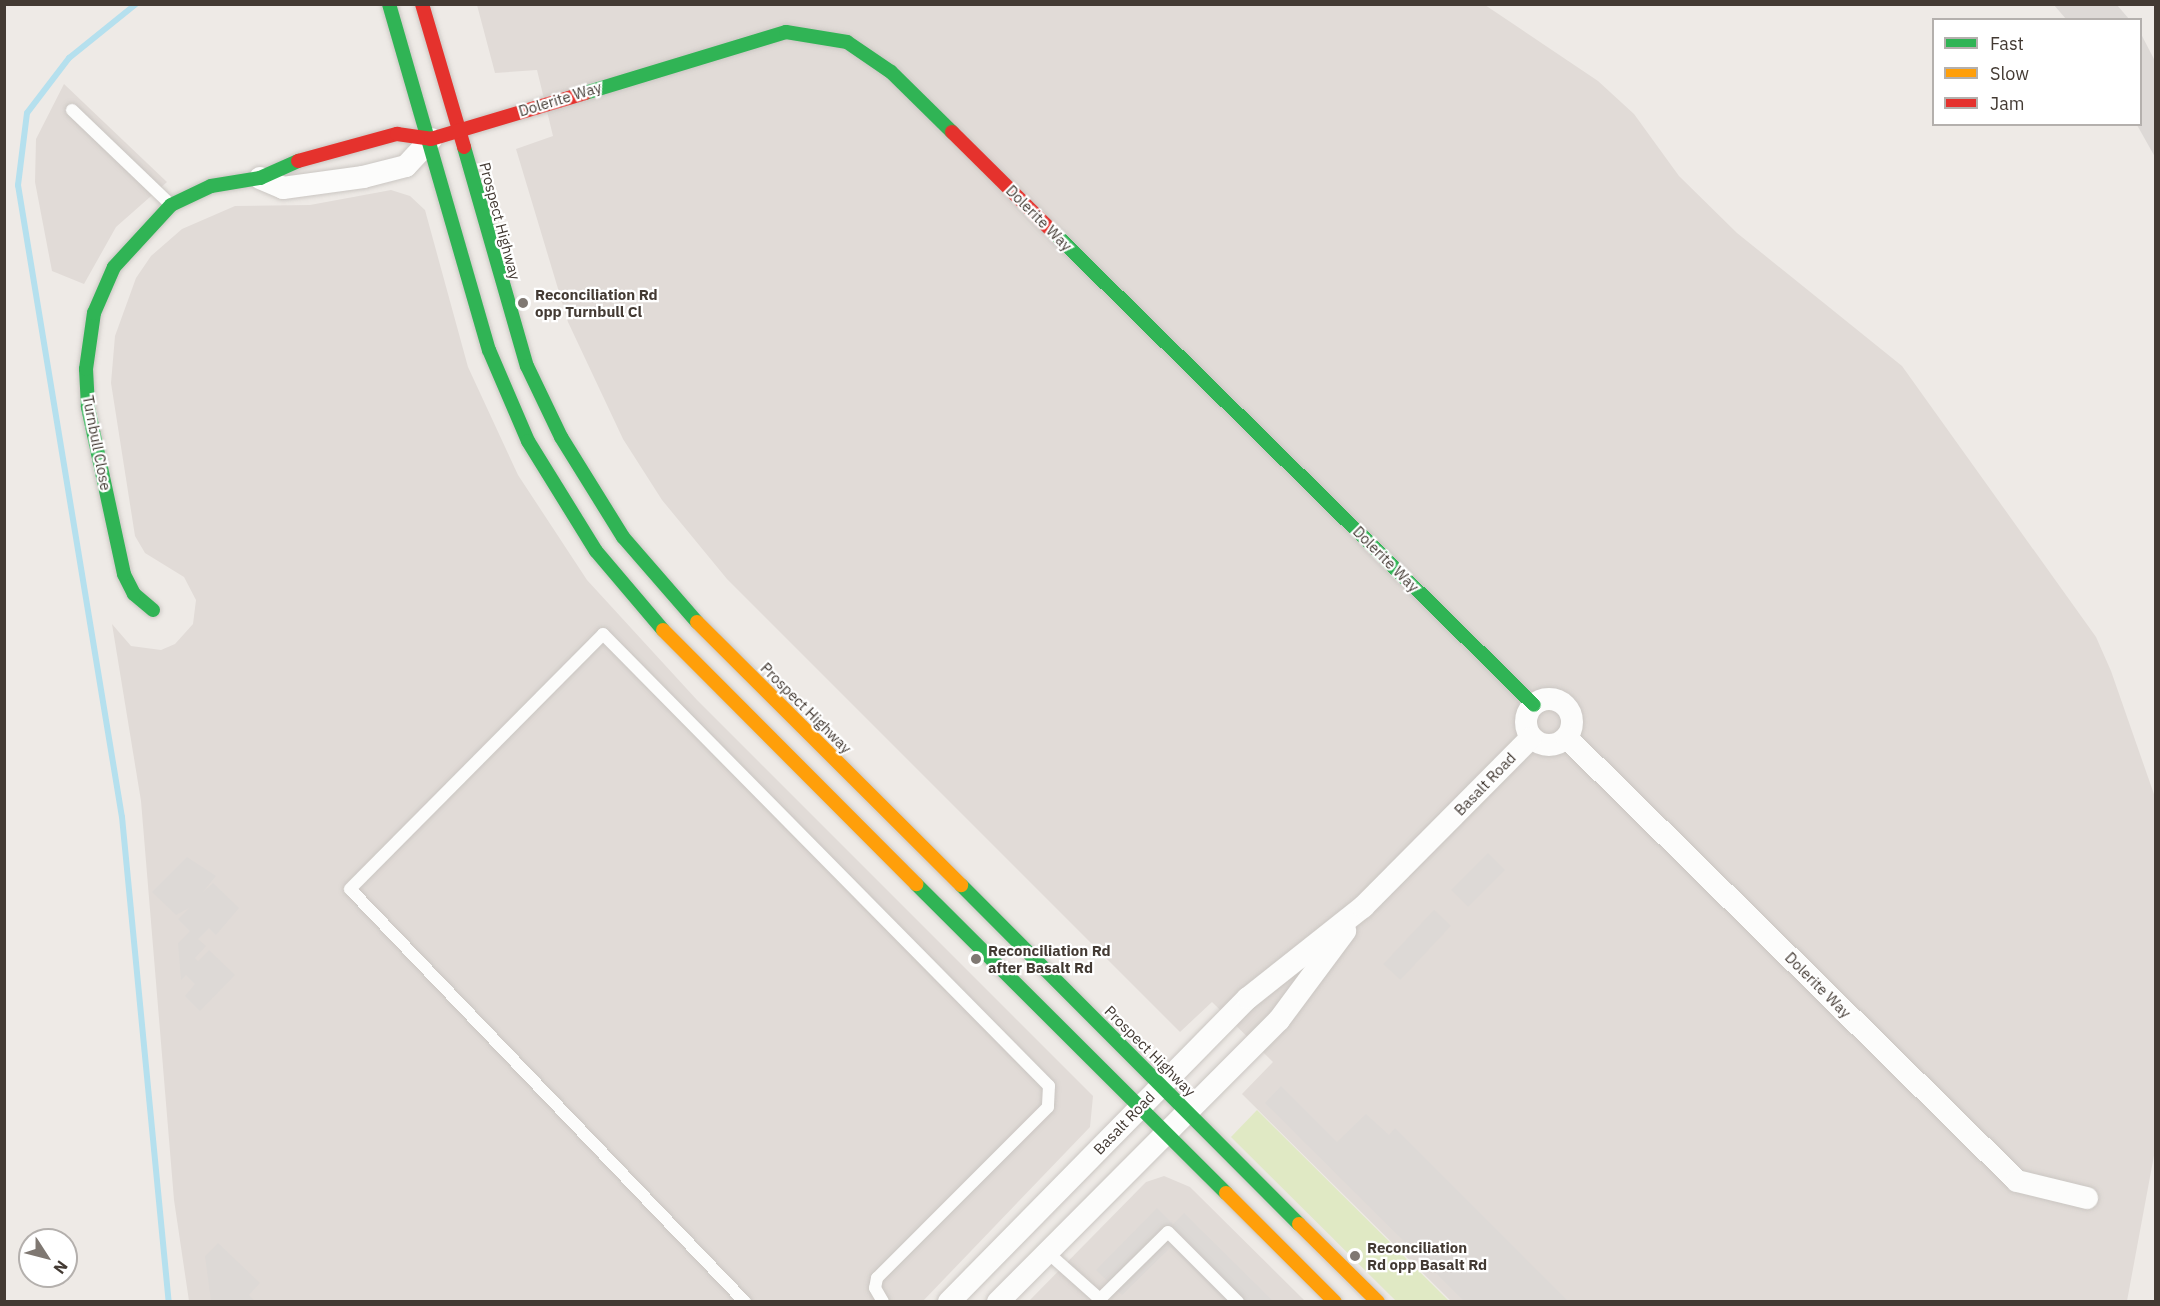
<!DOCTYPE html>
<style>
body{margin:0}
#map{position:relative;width:2160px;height:1306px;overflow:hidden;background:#eeeae6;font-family:"IBM Plex Sans",sans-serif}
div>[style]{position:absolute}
.industrial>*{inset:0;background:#e1dbd7}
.green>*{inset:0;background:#e0e9c4}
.parking>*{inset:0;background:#ddd9d6;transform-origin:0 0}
.stream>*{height:6px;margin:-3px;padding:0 3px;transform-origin:3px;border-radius:3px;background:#b5e0ee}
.roads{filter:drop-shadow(0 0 2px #cac6c2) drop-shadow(0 0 2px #cac6c2)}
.lane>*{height:12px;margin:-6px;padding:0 6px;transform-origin:6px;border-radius:6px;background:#fcfcfb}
.street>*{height:22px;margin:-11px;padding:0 11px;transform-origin:11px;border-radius:11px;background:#fcfcfb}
.street>.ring{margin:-11px;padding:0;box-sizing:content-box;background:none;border:22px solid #fcfcfb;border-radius:50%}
.fast>*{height:14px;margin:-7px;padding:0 7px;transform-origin:7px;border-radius:7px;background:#30b455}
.slow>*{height:14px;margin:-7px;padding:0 7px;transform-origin:7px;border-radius:7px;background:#ff9f0a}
.jam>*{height:14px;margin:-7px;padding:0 7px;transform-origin:7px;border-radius:7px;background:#e5322d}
.dots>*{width:16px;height:16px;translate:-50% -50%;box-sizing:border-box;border:3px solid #fff;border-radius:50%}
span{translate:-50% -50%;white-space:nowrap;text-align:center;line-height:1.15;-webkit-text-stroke:4.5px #fff;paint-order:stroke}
.street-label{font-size:15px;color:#433a33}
.poi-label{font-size:15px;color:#433a33;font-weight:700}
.left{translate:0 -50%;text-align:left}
.frame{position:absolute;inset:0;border:6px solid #433a33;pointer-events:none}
.legend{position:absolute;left:1932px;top:18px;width:210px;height:108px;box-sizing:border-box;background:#fff;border:2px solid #b4b0ad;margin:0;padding:8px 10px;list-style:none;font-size:18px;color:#433a33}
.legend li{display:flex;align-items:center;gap:12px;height:30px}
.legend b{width:30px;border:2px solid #b4b0ad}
.north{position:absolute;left:18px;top:1228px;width:60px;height:60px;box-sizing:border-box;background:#fff;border:2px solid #b4b0ad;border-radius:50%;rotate:126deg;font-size:16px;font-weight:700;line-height:24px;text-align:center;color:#433a33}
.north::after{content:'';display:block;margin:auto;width:21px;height:27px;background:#7f7872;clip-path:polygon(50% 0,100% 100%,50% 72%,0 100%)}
</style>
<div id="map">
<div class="industrial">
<i style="clip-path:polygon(477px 5px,1485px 5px,1598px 81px,1634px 114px,1679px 176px,1737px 233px,1902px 366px,2096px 637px,2111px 671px,2156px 800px,2155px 1150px,2127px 1301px,1451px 1301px,1242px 1094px,1273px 1062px,1212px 1002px,1180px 1032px,727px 579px,662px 500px,623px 439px,568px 322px,516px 149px,553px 136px,537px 70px,495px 73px)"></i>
<i style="clip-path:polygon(64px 84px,167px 182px,116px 227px,84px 284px,52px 271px,35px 182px,36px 139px)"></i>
<i style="clip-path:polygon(391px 190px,410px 196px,425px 210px,468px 367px,518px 475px,587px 580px,697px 700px,1093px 1096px,1090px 1127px,923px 1301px,189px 1301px,174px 1200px,141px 801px,112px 624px,131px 646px,161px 650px,175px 644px,193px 624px,196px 600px,184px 577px,145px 553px,135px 536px,111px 383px,115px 336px,136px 278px,151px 256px,182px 229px,235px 206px,310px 205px)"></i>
<i style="clip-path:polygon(1164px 1176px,1190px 1187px,1305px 1301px,1028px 1302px,1146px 1182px)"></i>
</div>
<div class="green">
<i style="clip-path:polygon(1257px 1110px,1449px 1301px,1396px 1301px,1231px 1137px)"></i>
</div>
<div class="parking">
<i style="clip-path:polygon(2054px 5px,2117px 5px,2129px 19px,2066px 19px)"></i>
<i style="clip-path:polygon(2141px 34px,2155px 61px,2155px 157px,2137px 125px)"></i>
<i style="left:1488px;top:853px;width:24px;height:52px;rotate:45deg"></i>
<i style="clip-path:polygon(187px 857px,216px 876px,202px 893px,213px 883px,239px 908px,216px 935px,209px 928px,198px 939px,206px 946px,195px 958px,198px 961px,209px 950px,235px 975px,200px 1011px,185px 996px,195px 984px,186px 975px,181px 980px,178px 943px,190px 931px,178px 919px,189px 908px,176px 915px,152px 892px)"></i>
<i style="left:1434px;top:910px;width:23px;height:74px;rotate:43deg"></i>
<i style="clip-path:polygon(1281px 1086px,1337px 1142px,1366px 1114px,1389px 1135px,1395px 1128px,1568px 1301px,1464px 1301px,1265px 1103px)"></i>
<i style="clip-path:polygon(1157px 1208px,1173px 1224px,1184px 1213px,1273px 1301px,1226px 1301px,1171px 1247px,1122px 1295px,1096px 1270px)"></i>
<i style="clip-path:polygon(218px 1243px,260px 1283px,249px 1295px,255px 1301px,211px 1301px,205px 1256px)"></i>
</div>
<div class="stream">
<i style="left:136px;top:4px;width:86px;rotate:141.1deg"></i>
<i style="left:69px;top:58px;width:69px;rotate:127.4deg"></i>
<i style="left:27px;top:113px;width:73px;rotate:97.1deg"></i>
<i style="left:18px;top:185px;width:640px;rotate:80.66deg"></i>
<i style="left:122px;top:817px;width:487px;rotate:84.5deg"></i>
</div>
<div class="roads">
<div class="lane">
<i style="left:72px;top:110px;width:136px;rotate:43.8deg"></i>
<i style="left:1047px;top:1252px;width:71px;rotate:41.6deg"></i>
<i style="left:1100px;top:1299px;width:95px;rotate:-44.6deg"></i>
<i style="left:1168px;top:1232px;width:99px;rotate:45deg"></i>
<i style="left:745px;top:1302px;width:571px;rotate:-133.72deg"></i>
<i style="left:350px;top:889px;width:359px;rotate:-45.2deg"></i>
<i style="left:603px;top:634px;width:635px;rotate:45.38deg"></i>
<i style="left:1049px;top:1086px;width:21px;rotate:93deg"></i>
<i style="left:1048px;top:1107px;width:242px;rotate:135deg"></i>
<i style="left:877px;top:1278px;width:10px;rotate:101deg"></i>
<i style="left:875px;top:1288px;width:16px;rotate:60deg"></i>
</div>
<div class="street">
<i style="left:260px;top:178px;width:25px;rotate:23deg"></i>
<i style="left:283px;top:188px;width:81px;rotate:-7.8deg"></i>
<i style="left:363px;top:177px;width:44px;rotate:-14.3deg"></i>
<i style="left:406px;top:166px;width:37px;rotate:-47deg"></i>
<i class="ring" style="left:1526px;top:699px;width:24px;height:24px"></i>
<i style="left:1567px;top:738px;width:631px;rotate:44.55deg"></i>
<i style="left:2017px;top:1181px;width:72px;rotate:13.7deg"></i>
<i style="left:949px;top:1302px;width:426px;rotate:-45.5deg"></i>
<i style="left:1248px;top:998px;width:147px;rotate:-38.4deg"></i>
<i style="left:1363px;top:907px;width:238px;rotate:-45.2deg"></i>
<i style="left:998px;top:1302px;width:398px;rotate:-45.1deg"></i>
<i style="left:1279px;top:1020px;width:111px;rotate:-53.4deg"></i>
</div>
<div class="fast">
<i style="left:389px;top:4px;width:360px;rotate:73.9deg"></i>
<i style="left:489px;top:350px;width:99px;rotate:66.8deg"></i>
<i style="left:528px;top:441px;width:129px;rotate:58.3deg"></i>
<i style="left:596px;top:551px;width:104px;rotate:49.7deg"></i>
<i style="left:585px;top:93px;width:210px;rotate:-16.9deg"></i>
<i style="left:786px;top:32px;width:62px;rotate:9.3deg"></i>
<i style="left:847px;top:42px;width:53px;rotate:34.3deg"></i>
<i style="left:891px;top:72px;width:86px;rotate:44.5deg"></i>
<i style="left:464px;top:147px;width:228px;rotate:74deg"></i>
<i style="left:527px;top:366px;width:79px;rotate:64.4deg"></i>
<i style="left:561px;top:437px;width:118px;rotate:58.2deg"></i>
<i style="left:623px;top:537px;width:113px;rotate:49deg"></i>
<i style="left:1051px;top:230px;width:677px;rotate:44.52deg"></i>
<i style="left:153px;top:610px;width:25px;rotate:-140deg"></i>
<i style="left:134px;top:594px;width:22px;rotate:-117deg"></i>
<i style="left:124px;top:574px;width:171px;rotate:-102.2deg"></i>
<i style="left:88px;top:407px;width:38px;rotate:-93deg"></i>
<i style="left:86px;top:369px;width:57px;rotate:-81.9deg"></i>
<i style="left:94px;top:313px;width:50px;rotate:-66.5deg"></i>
<i style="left:114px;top:267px;width:84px;rotate:-47.4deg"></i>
<i style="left:171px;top:205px;width:44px;rotate:-25.4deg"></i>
<i style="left:211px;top:186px;width:50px;rotate:-9.3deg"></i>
<i style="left:260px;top:178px;width:42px;rotate:-24.1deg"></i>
<i style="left:916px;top:884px;width:438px;rotate:44.9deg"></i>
<i style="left:961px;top:885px;width:479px;rotate:45.1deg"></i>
</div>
<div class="slow">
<i style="left:697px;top:622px;width:373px;rotate:44.9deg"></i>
<i style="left:663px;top:630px;width:359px;rotate:45.1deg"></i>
<i style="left:1226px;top:1193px;width:154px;rotate:45deg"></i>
<i style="left:1299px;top:1224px;width:111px;rotate:44.6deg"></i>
</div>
<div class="jam">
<i style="left:422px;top:4px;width:149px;rotate:73.6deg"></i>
<i style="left:952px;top:132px;width:139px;rotate:44.7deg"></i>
<i style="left:298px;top:161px;width:103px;rotate:-15.3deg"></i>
<i style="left:397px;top:134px;width:34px;rotate:8deg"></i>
<i style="left:431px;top:139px;width:161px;rotate:-16.6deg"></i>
</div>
</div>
<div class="dots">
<i style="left:523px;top:303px;background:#7f7872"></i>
<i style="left:976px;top:959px;background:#7f7872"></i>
<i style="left:1355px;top:1256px;background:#7f7872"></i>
</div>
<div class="street-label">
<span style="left:560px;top:99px;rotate:-17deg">Dolerite Way</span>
<span style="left:1039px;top:218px;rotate:45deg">Dolerite Way</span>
<span style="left:500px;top:221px;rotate:75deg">Prospect Highway</span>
<span style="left:97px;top:443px;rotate:79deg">Turnbull Close</span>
<span style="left:1386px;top:559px;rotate:45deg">Dolerite Way</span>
<span style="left:806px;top:708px;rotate:45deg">Prospect Highway</span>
<span style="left:1485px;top:784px;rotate:-46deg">Basalt Road</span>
<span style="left:1818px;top:985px;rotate:45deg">Dolerite Way</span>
<span style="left:1150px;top:1051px;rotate:45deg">Prospect Highway</span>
<span style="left:1124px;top:1123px;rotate:-46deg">Basalt Road</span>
</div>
<div class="poi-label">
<span class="left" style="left:535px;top:303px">Reconciliation Rd<br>opp Turnbull Cl</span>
<span class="left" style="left:988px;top:959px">Reconciliation Rd<br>after Basalt Rd</span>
<span class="left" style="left:1367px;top:1256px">Reconciliation<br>Rd opp Basalt Rd</span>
</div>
<div class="frame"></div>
<ul class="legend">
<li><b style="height:8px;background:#30b455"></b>Fast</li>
<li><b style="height:8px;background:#ff9f0a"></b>Slow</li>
<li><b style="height:8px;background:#e5322d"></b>Jam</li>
</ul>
<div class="north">N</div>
</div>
